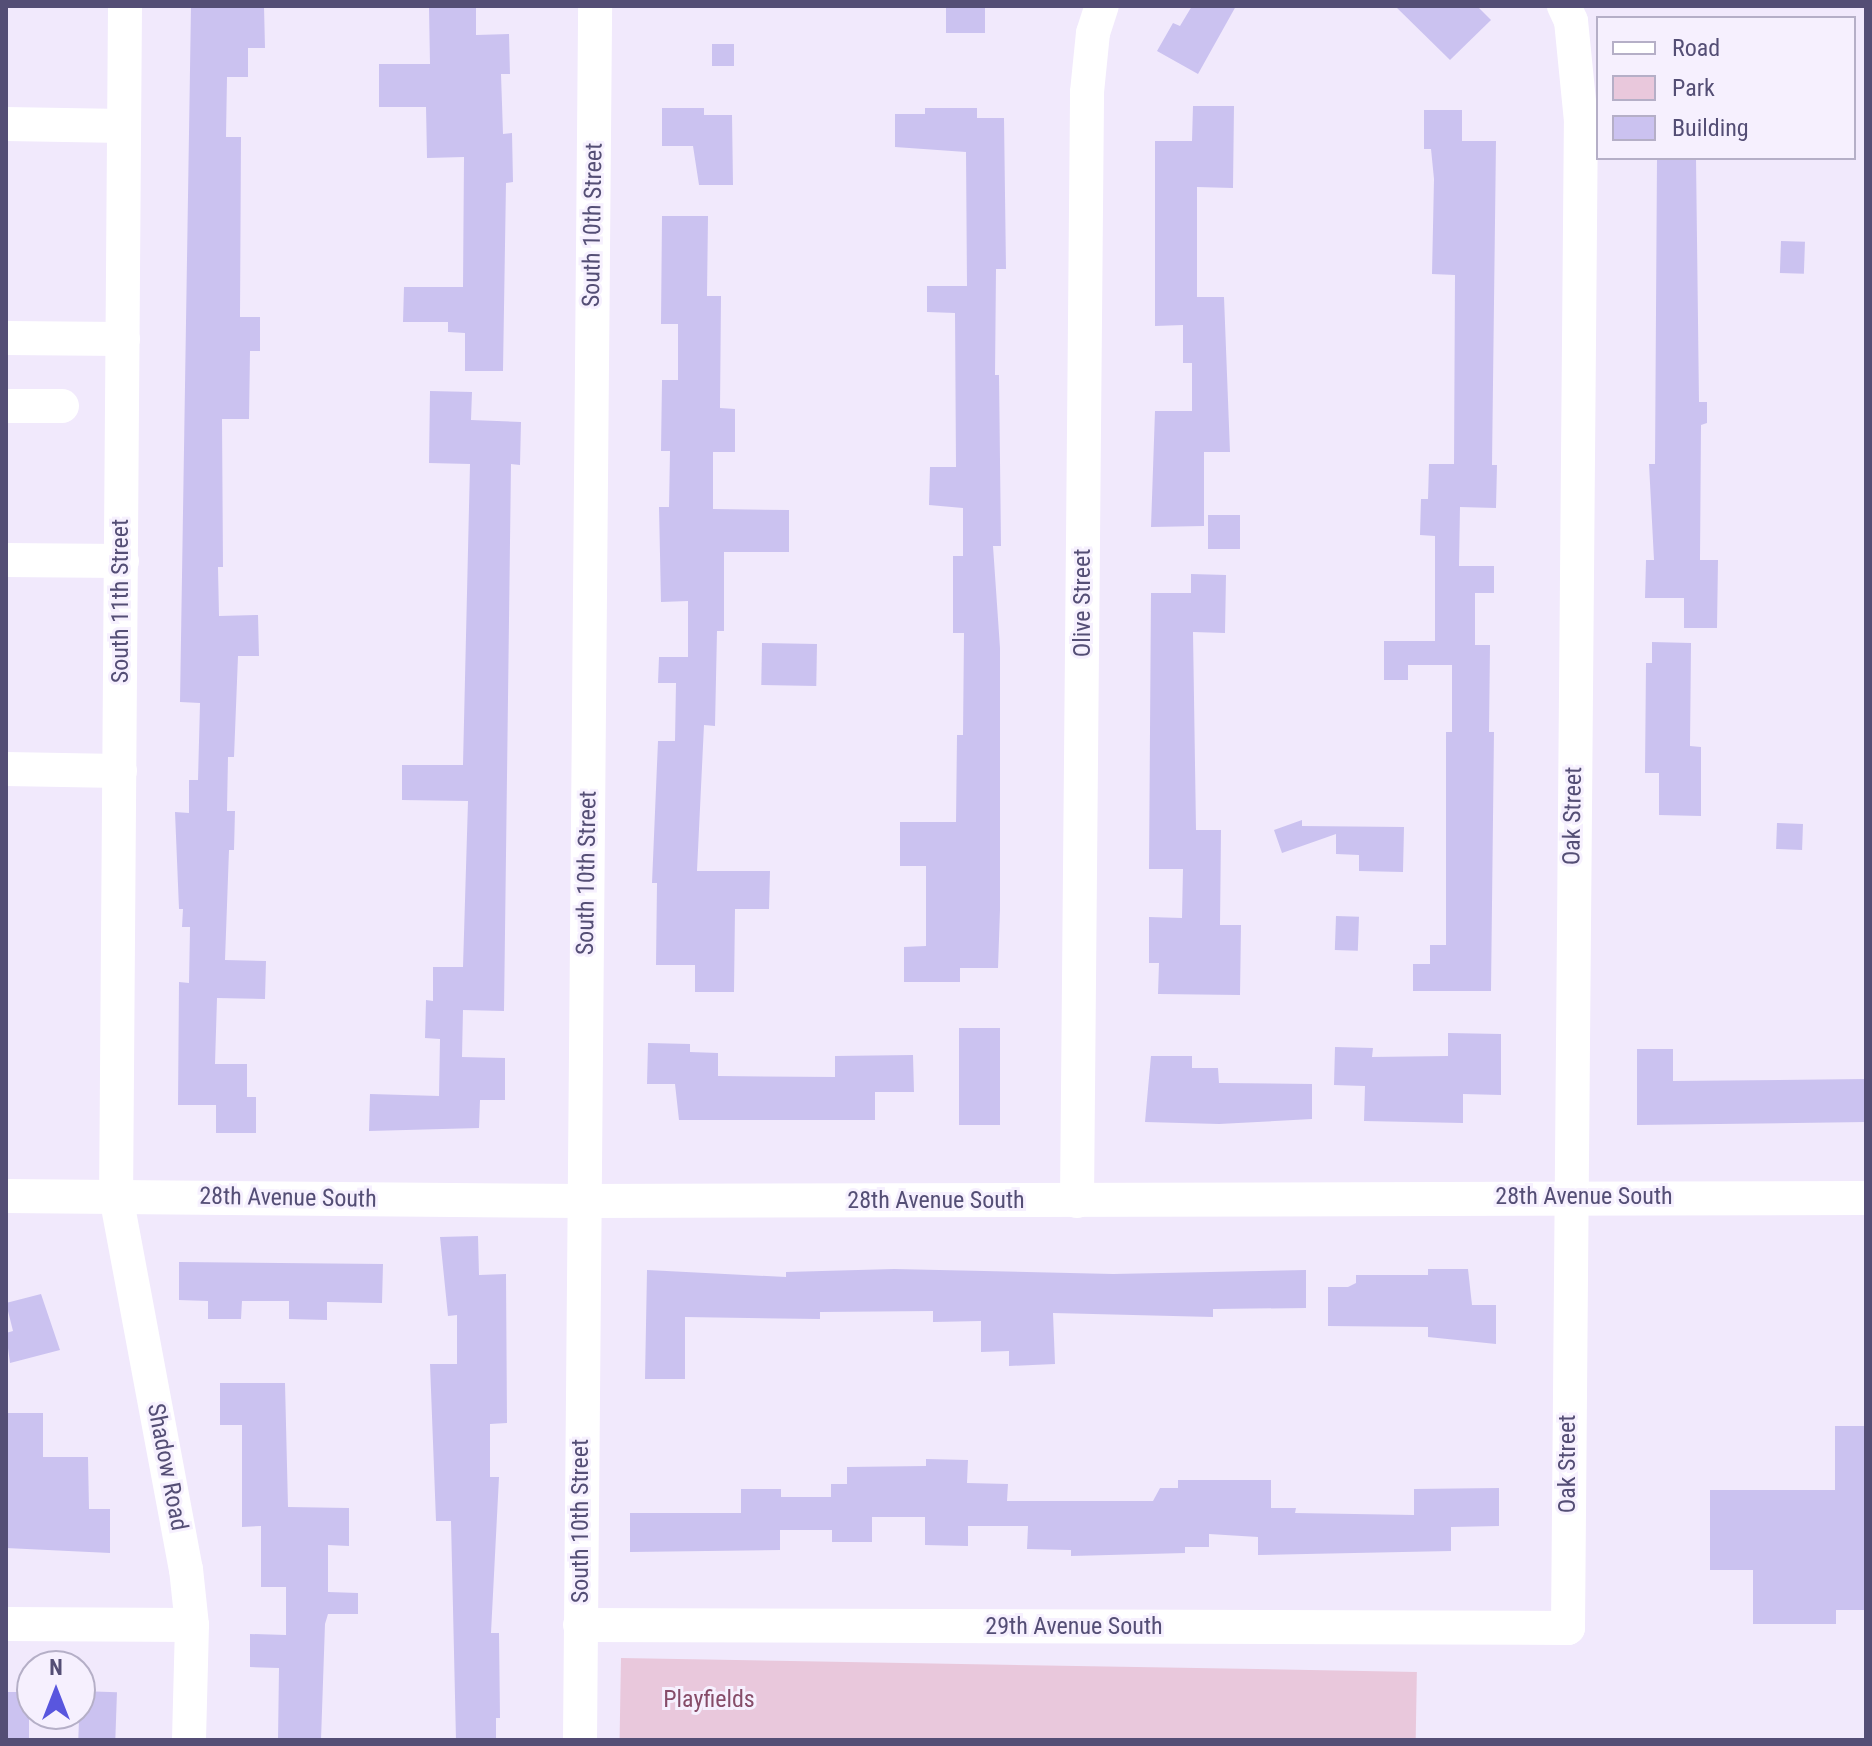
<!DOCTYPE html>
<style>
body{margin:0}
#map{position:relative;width:1872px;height:1746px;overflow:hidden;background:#f1e9fc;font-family:"Roboto Condensed",sans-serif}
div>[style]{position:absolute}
.green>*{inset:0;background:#e9c8dc;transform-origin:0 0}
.building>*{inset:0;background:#cbc2f0;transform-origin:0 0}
.minor>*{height:34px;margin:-17px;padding:0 17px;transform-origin:17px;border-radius:17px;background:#fff}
span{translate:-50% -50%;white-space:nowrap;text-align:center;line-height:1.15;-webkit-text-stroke:6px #f6f0fe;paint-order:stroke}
.street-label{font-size:24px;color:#544e75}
.park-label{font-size:24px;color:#864c68}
.frame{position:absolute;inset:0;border:8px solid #544e75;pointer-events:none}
.legend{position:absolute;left:1596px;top:16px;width:260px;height:144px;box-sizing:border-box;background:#f6f0fe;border:2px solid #b5afc7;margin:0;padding:10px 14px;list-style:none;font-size:24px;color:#544e75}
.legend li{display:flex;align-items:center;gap:16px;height:40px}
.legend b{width:40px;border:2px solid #b5afc7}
.north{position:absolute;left:16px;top:1650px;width:80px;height:80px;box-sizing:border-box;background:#f6f0fe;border:2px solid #b5afc7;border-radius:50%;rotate:0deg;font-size:22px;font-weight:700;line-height:32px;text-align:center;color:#544e75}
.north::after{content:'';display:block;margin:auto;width:28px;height:36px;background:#5956de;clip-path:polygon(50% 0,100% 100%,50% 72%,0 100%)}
</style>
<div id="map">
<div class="green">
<i style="left:621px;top:1658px;width:796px;height:82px;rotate:1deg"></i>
</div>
<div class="building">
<i style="clip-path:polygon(191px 6px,264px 6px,265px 48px,248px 48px,248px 77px,227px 77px,226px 137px,241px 137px,240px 317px,260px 317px,260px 351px,250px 351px,249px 419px,222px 419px,223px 567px,218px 567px,219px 616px,258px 615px,259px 656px,238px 656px,234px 757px,228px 757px,227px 811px,235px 811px,234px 850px,229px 850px,225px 960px,266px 961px,265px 999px,217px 998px,215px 1064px,247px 1064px,247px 1097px,256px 1097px,256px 1133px,216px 1133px,216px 1105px,178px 1105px,179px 982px,189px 983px,190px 927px,182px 927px,183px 909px,179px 909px,175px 812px,189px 813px,189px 780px,198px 780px,200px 703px,180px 702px)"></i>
<i style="left:946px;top:6px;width:39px;height:27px"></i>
<i style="clip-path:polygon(1192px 6px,1236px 6px,1198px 74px,1157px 51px,1173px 23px,1180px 26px)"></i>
<i style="clip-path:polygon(1395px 6px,1477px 6px,1491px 20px,1450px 60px)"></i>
<i style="clip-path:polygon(429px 8px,476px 8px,476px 35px,509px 34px,510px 74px,501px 74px,503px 134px,512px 133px,513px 182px,506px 183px,503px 371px,465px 371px,465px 333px,448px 332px,448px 322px,403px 322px,404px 287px,463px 287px,464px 157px,427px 158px,426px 107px,379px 107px,379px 64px,430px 64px)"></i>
<i style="left:712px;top:44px;width:22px;height:22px"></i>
<i style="clip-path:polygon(1193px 106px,1234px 106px,1233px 188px,1197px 187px,1197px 297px,1224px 297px,1230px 452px,1204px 452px,1204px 526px,1151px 527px,1155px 411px,1192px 411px,1192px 363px,1183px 363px,1183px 325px,1155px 326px,1155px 141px,1192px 141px)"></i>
<i style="clip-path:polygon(662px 108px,704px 108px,704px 115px,732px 115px,733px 185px,699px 185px,693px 146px,662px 146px)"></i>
<i style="clip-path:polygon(925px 108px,977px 108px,977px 118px,1004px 118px,1006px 269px,996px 269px,995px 375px,999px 375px,1001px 546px,993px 546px,1000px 648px,1000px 910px,998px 968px,960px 968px,960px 982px,904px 982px,904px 947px,926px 946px,926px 866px,900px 866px,900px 822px,956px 822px,957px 735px,963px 735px,964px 633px,953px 633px,953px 556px,963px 556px,963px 508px,929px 505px,930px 467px,956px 467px,955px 313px,927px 312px,927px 286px,967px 286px,966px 152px,895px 147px,895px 114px,925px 114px)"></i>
<i style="clip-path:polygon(1424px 110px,1462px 110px,1462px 141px,1496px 141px,1492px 465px,1497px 465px,1496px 508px,1460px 507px,1459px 566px,1494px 566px,1494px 593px,1475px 593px,1475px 645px,1490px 645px,1489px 732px,1494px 732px,1491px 991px,1413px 991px,1413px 964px,1430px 964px,1430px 945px,1446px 945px,1446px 732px,1452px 732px,1452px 665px,1408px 665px,1408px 680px,1384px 680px,1384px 641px,1435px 641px,1435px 536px,1420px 535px,1421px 499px,1428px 499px,1429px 464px,1454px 464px,1455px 275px,1432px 274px,1434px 179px,1431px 149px,1424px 149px)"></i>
<i style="clip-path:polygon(1657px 158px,1696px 158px,1699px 402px,1707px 402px,1707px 423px,1701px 425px,1700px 560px,1718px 560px,1717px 628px,1684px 628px,1684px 598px,1645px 598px,1646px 560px,1654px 560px,1649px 464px,1655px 464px)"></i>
<i style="clip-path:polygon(662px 216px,708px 216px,707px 296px,721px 296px,720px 408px,735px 409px,735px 452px,713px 452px,713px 509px,789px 510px,789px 552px,724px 552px,724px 631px,717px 631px,715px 726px,704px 725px,697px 871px,770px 871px,769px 909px,735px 909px,734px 992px,695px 992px,695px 965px,656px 965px,657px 883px,652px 883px,658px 741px,675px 741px,676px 683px,658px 683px,659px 657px,688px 657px,688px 601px,661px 602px,659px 507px,669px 507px,670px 451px,661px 451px,662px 380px,678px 380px,678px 324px,661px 324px)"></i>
<i style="left:1781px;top:241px;width:24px;height:32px;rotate:2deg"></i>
<i style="clip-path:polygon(430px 391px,472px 392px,471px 420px,521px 422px,520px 465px,511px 464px,504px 1011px,463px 1010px,462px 1057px,505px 1058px,505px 1100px,480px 1100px,479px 1128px,369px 1131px,370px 1094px,439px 1096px,440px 1039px,425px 1038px,426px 1000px,433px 1001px,433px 967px,463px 967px,468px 801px,402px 800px,402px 765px,463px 765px,470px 464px,429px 463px)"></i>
<i style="left:1208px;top:515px;width:32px;height:34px"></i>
<i style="clip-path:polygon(1191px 574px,1226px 575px,1225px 633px,1193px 632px,1196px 830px,1221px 830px,1220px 925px,1241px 925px,1240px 995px,1158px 994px,1159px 963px,1149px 963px,1149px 917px,1182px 918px,1183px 869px,1149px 869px,1151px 593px,1191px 593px)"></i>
<i style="clip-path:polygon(1652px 642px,1691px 643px,1690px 746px,1701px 747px,1701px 816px,1659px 815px,1659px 773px,1645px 773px,1646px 663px,1652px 663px)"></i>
<i style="left:762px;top:643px;width:55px;height:42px;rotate:1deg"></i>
<i style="clip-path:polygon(1302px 820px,1302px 826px,1404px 827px,1403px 872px,1359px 871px,1359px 855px,1336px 854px,1336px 834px,1282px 853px,1274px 830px)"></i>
<i style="left:1777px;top:823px;width:26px;height:26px;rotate:2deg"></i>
<i style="left:1336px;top:916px;width:23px;height:34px;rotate:2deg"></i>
<i style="left:959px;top:1028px;width:41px;height:97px"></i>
<i style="clip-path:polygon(1448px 1033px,1501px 1034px,1501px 1095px,1463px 1094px,1463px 1123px,1364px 1121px,1365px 1086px,1334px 1085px,1335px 1047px,1373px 1048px,1372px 1057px,1448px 1056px)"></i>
<i style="clip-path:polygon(648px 1043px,690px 1044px,690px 1052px,718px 1053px,718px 1076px,835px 1077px,835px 1056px,913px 1055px,914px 1092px,875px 1092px,875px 1120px,679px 1120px,675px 1084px,647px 1084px)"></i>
<i style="clip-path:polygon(1637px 1049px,1673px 1049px,1673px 1081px,1866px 1079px,1866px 1122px,1637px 1125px)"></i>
<i style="clip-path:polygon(1151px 1056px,1192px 1056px,1192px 1068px,1218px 1068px,1219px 1083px,1312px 1084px,1312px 1119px,1219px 1124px,1145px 1122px)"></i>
<i style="clip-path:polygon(478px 1236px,479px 1275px,506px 1274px,507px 1423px,490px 1424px,490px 1477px,499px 1477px,491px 1633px,499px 1633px,500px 1718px,496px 1718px,496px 1740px,456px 1740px,451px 1521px,436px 1521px,430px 1364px,457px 1364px,457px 1315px,448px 1316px,440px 1237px)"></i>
<i style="clip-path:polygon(179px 1262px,383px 1264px,382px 1303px,327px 1302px,327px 1320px,289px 1319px,289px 1301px,242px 1301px,241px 1319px,208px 1319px,208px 1301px,179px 1300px)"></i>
<i style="clip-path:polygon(894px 1269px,1113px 1274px,1306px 1270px,1306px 1308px,1213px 1309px,1213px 1317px,1053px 1313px,1055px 1364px,1009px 1366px,1009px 1351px,981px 1352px,981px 1321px,933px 1322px,933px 1311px,820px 1312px,820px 1319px,685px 1317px,685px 1379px,645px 1379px,647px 1270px,786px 1277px,786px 1272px)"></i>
<i style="clip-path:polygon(1428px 1269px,1468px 1269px,1472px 1305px,1496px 1305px,1496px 1344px,1428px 1337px,1428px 1327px,1328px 1326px,1328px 1287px,1348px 1287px,1356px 1283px,1356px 1275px,1428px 1275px)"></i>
<i style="clip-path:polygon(41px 1294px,60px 1350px,10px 1363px,6px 1333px,13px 1331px,6px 1303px)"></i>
<i style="clip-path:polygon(220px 1383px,285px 1383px,288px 1507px,349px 1508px,349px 1546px,328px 1545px,328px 1592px,358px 1593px,358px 1614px,328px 1614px,325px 1624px,321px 1740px,278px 1740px,279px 1668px,250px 1667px,250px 1634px,286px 1635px,286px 1587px,261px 1587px,261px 1526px,242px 1527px,242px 1425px,220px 1425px)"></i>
<i style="clip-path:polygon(6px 1413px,43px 1413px,43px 1457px,88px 1457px,89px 1509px,110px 1509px,110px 1553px,6px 1548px)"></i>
<i style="clip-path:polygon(1835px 1426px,1866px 1426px,1866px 1610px,1836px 1610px,1836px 1624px,1753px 1624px,1753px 1570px,1710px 1570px,1710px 1490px,1835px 1490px)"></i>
<i style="clip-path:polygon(926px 1459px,968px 1460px,967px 1483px,1008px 1484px,1007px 1501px,1153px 1501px,1160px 1488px,1178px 1488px,1178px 1480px,1271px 1480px,1271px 1508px,1296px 1508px,1295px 1513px,1414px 1515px,1414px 1489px,1499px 1488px,1499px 1526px,1451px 1527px,1451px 1551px,1258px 1555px,1258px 1537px,1209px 1534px,1209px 1547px,1185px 1547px,1185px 1553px,1071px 1556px,1071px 1550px,1027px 1549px,1028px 1526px,968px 1526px,968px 1546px,925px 1545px,925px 1517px,872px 1517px,872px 1542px,832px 1542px,832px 1530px,780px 1530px,780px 1550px,630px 1552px,630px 1513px,741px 1513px,741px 1489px,781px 1489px,781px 1497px,831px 1497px,831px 1484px,847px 1484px,847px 1467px,926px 1466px)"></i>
<i style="left:80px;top:1691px;width:37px;height:49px;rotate:2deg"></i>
<i style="left:6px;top:1692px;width:23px;height:48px"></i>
</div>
<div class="minor">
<i style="left:125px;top:6px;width:1190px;rotate:90.43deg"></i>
<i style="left:116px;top:1196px;width:380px;rotate:79.4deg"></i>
<i style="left:186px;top:1569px;width:56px;rotate:83.9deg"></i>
<i style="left:192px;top:1625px;width:115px;rotate:91.5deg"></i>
<i style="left:6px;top:124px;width:118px;rotate:1deg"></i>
<i style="left:6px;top:338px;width:117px;rotate:0.5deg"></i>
<i style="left:6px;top:406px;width:56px"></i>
<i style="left:6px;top:560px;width:116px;rotate:0.5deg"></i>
<i style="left:6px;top:769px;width:114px;rotate:1deg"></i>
<i style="left:6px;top:1196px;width:578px;rotate:0.5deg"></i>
<i style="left:584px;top:1201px;width:1282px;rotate:-0.13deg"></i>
<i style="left:1077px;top:1201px;width:1109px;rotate:-89.48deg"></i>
<i style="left:1087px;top:92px;width:59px;rotate:-84.2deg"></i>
<i style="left:1093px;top:33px;width:28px;rotate:-72deg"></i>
<i style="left:6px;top:1624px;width:186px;rotate:0.3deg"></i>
<i style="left:580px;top:1625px;width:988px;rotate:0.17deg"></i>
<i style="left:1568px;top:1628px;width:1507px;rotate:-89.51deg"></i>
<i style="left:1581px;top:121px;width:100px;rotate:-95.7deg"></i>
<i style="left:1571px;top:21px;width:17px;rotate:-115deg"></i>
<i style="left:580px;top:1740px;width:1734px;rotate:-89.5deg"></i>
</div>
<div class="street-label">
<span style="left:593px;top:225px;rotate:-89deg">South 10th Street</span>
<span style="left:121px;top:601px;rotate:-90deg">South 11th Street</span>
<span style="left:1083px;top:603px;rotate:-90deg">Olive Street</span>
<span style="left:1573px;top:816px;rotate:-89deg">Oak Street</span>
<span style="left:587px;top:873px;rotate:-89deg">South 10th Street</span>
<span style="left:1584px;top:1197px">28th Avenue South</span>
<span style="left:288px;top:1198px;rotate:1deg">28th Avenue South</span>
<span style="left:936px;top:1201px">28th Avenue South</span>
<span style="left:1568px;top:1464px;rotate:-90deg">Oak Street</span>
<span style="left:167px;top:1467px;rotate:79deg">Shadow Road</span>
<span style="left:581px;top:1521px;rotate:-90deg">South 10th Street</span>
<span style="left:1074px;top:1627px">29th Avenue South</span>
</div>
<div class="park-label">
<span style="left:709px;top:1700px">Playfields</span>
</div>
<div class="frame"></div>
<ul class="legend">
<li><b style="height:10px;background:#fff"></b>Road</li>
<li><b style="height:22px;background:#e9c8dc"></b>Park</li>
<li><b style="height:22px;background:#cbc2f0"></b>Building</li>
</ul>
<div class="north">N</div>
</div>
